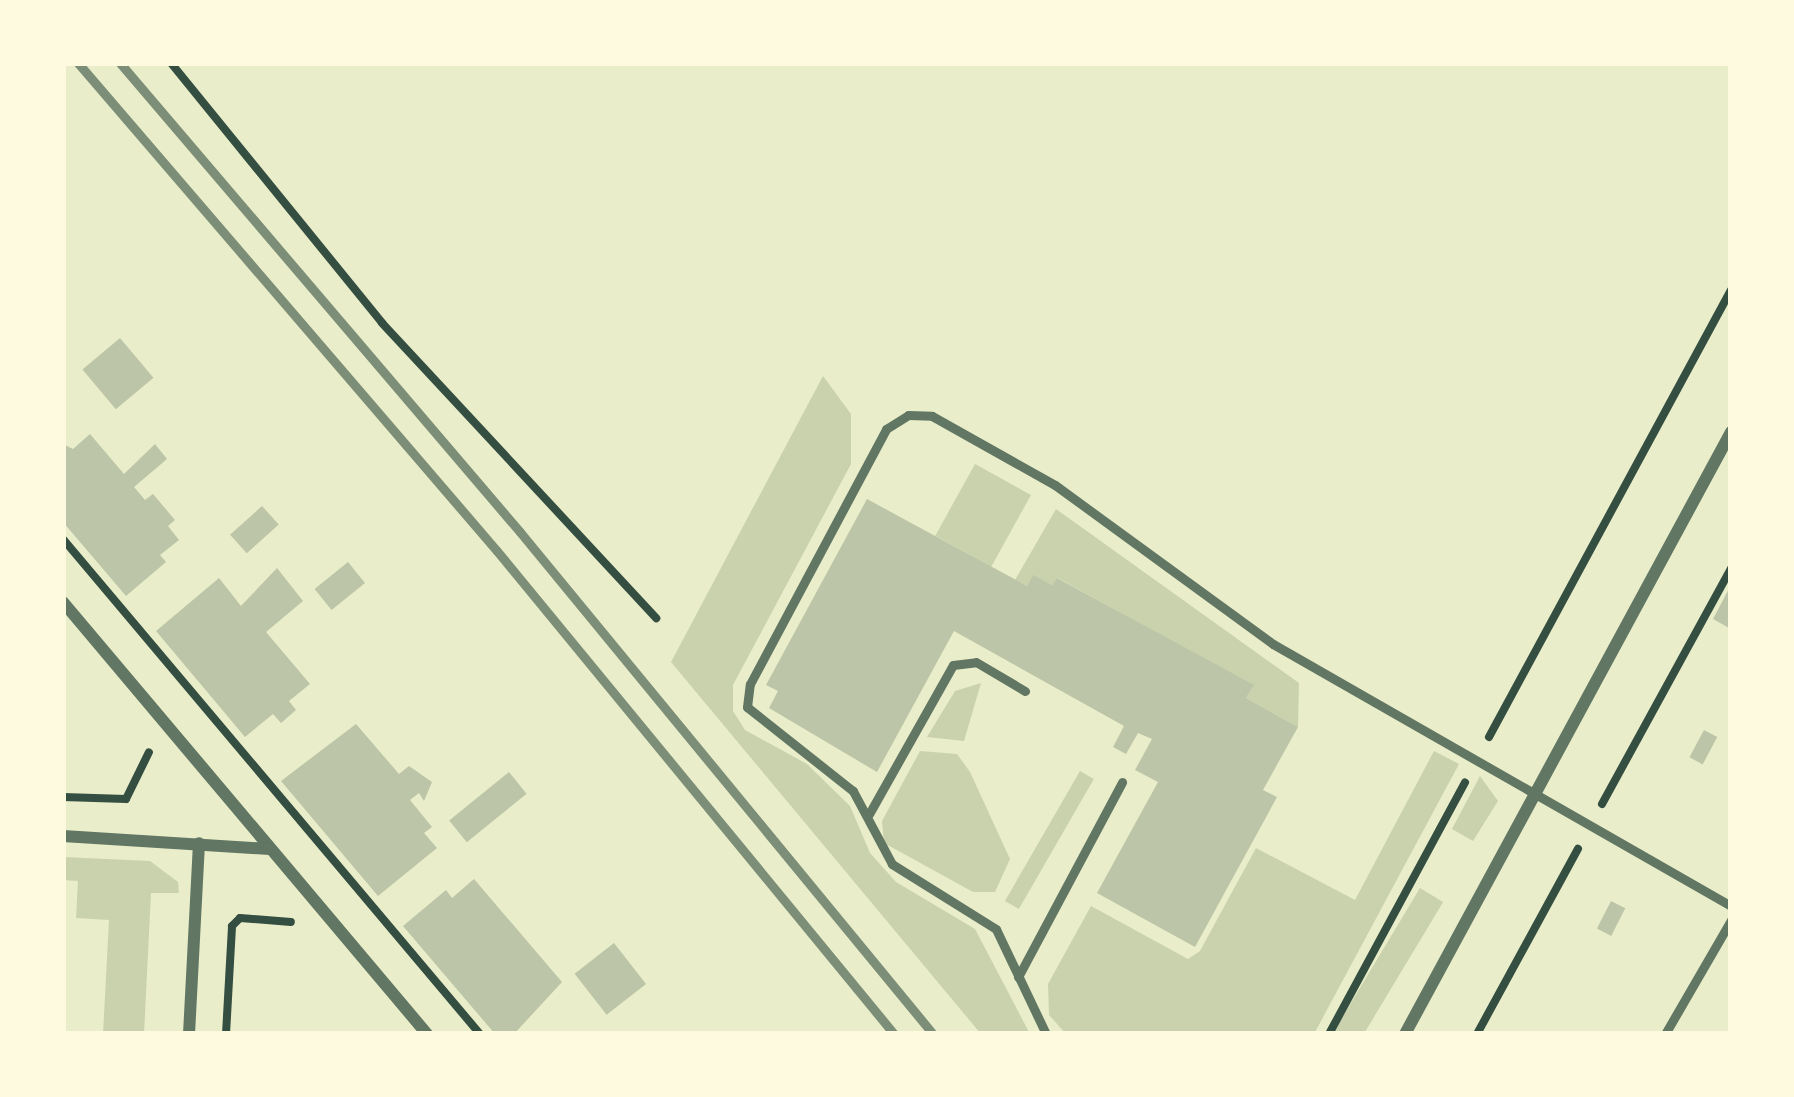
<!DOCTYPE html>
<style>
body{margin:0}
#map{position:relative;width:1794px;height:1097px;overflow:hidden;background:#e9edc9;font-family:"DejaVu Sans",sans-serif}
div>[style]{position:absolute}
.green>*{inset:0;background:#cad2ad;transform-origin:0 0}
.building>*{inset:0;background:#bcc5a7;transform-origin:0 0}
.path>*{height:8px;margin:-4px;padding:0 4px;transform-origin:4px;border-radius:4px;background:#344e41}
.service>*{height:9px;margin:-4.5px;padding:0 4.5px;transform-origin:4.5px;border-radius:4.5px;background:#617663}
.minor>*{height:12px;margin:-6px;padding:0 6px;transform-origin:6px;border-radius:6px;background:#617663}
.rail>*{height:9px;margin:-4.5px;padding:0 4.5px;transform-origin:4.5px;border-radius:4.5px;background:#7c8e77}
span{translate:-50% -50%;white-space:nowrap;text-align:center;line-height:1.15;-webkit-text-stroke:10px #fefae0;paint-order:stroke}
.frame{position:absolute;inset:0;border:66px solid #fefae0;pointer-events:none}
</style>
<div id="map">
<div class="green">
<i style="clip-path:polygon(823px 376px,851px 414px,851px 464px,733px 685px,733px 711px,745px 730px,807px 764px,850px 806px,870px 853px,896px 882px,975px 929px,1030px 1034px,981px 1034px,671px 662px)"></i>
<i style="left:975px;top:464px;width:64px;height:82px;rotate:29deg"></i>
<i style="clip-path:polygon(1056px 509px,1299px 683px,1298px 727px,1246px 698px,1253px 686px,1058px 578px,1052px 585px,1033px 576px,1027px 586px,1015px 580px)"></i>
<i style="clip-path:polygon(981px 683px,964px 741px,927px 737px,955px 691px)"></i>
<i style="clip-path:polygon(920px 751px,957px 754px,970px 772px,1010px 859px,995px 892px,973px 892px,884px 843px,882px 821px)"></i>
<i style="clip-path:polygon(1434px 751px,1459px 764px,1314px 1034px,1066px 1034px,1049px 1015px,1048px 984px,1091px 906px,1188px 959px,1200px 951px,1256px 848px,1355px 900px)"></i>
<i style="left:1080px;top:771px;width:16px;height:150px;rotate:30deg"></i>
<i style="clip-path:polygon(1480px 776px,1498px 801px,1473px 841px,1452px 829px)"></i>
<i style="clip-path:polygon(63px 857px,150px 861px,178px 882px,179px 893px,151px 893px,144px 1034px,103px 1034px,109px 920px,76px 918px,78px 881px,63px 880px)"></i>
<i style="left:1420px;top:888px;width:27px;height:166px;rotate:31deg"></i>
</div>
<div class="building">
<i style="left:120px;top:338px;width:52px;height:49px;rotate:50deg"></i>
<i style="clip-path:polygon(90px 434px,124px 474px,155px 444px,167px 459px,134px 487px,145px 500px,153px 494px,175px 520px,168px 526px,179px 540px,160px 555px,166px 562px,126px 596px,63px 522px,63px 444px,73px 449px)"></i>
<i style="clip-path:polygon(867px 499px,1027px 586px,1033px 575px,1052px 585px,1057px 578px,1254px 685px,1246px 698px,1298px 727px,1263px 790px,1277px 797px,1195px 947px,1097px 893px,1158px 782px,1135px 770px,1152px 739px,1138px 733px,1126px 754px,1113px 747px,1124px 726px,954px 631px,877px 772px,769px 708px,778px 691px,766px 685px)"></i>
<i style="left:262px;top:506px;width:25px;height:43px;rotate:48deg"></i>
<i style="left:348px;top:562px;width:27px;height:43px;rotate:51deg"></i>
<i style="clip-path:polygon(277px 568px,303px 601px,266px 632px,310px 684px,289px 701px,296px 710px,281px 723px,273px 714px,245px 737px,156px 631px,219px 578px,241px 606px)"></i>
<i style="clip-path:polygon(1731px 585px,1731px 629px,1713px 619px)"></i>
<i style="clip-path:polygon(356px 724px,399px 774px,409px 766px,432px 782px,424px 801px,419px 793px,410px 800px,432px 827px,424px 833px,437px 848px,378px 896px,281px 781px)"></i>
<i style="left:1704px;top:730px;width:15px;height:31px;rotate:28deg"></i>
<i style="left:509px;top:772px;width:28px;height:77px;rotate:51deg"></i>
<i style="clip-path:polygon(474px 879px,562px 982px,514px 1034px,495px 1034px,403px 926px,446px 890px,452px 898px)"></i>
<i style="left:1611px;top:901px;width:16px;height:31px;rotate:27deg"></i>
<i style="left:614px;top:943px;width:52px;height:50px;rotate:52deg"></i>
</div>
<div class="path">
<i style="left:171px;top:63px;width:335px;rotate:50.9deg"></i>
<i style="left:382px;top:323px;width:403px;rotate:47.1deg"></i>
<i style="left:63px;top:539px;width:647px;rotate:49.89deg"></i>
<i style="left:1489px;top:737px;width:508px;rotate:-61.57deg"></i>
<i style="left:63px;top:797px;width:63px;rotate:1.8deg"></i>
<i style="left:126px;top:799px;width:52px;rotate:-63.9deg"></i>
<i style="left:1602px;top:804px;width:269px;rotate:-61.3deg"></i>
<i style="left:226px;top:1034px;width:108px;rotate:-86.8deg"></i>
<i style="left:232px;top:926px;width:11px;rotate:-45deg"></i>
<i style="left:240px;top:918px;width:51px;rotate:4.5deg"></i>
<i style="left:1329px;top:1034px;width:286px;rotate:-61.6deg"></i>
<i style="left:1477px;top:1034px;width:211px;rotate:-61.4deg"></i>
</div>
<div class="service">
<i style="left:869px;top:814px;width:171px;rotate:-60.6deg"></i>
<i style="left:953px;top:665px;width:23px;rotate:-7deg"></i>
<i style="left:976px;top:662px;width:57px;rotate:30.6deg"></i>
<i style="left:1018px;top:977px;width:221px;rotate:-61.9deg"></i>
<i style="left:1046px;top:1034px;width:116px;rotate:-115.5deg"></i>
<i style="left:996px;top:929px;width:123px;rotate:-148deg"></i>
<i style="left:892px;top:864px;width:83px;rotate:-118.1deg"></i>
<i style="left:853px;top:791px;width:135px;rotate:-141.6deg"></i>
<i style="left:747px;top:707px;width:23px;rotate:-83deg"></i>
<i style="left:750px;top:684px;width:289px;rotate:-61.9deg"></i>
<i style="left:886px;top:429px;width:26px;rotate:-32deg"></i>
<i style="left:908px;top:415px;width:24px;rotate:2deg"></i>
<i style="left:932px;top:416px;width:141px;rotate:29.3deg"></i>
<i style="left:1055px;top:485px;width:270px;rotate:36.1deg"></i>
<i style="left:1273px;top:644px;width:528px;rotate:29.77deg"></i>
<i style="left:1665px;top:1034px;width:132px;rotate:-59.9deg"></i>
</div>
<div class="minor">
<i style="left:63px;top:602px;width:565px;rotate:49.88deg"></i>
<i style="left:63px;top:836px;width:207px;rotate:3.6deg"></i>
<i style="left:189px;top:1034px;width:191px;rotate:-87deg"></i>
<i style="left:1405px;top:1034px;width:685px;rotate:-61.56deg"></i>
</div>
<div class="rail">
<i style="left:78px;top:63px;width:643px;rotate:49.35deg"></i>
<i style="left:497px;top:551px;width:625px;rotate:50.58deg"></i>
<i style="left:120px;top:63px;width:616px;rotate:49.54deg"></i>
<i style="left:520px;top:532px;width:650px;rotate:50.56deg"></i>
</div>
<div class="frame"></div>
</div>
